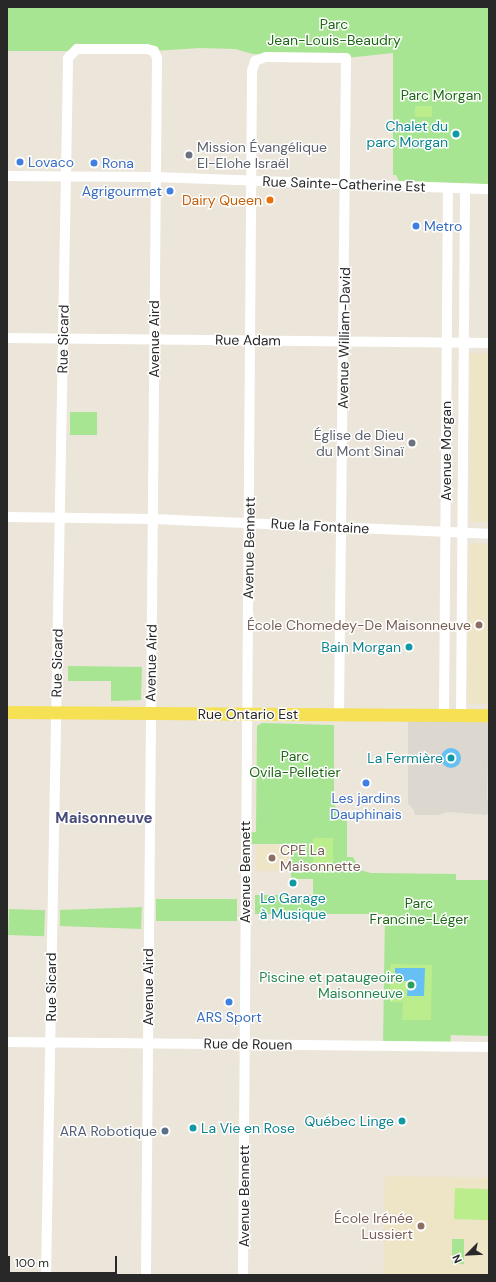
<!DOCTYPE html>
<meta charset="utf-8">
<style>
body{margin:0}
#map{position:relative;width:496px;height:1282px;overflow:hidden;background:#ece5d9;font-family:"DM Sans",sans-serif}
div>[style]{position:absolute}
.education>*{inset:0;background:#eee5c7;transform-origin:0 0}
.green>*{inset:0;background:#a7e592;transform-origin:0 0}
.pitch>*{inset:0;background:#bbed8d;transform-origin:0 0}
.plaza>*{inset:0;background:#dcd8d0}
.water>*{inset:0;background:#66c0f3}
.round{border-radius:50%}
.minor>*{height:10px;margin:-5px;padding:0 5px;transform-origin:5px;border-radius:5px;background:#fff}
.major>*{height:13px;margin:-6.5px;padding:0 6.5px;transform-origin:6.5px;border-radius:6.5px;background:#f6e053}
.dots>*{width:11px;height:11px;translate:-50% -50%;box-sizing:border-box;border:2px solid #fff;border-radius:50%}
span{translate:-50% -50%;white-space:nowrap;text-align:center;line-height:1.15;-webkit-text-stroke:3px #fff;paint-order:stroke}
.park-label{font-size:14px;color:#1f6716}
.culture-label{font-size:14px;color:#0d838f}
.right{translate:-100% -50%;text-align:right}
.left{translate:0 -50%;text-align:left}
.worship-label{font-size:14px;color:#5b616d}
.shop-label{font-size:14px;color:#366cbe}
.street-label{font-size:14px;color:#282828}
.food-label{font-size:14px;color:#c56008}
.education-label{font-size:14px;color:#785e54}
.leisure-label{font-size:14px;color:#27864d}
.service-label{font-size:14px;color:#4e5e75}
.neighbourhood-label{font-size:15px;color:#474b7a;font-weight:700}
.frame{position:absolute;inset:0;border:8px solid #282828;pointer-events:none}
.north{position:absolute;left:448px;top:1234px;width:40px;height:40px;-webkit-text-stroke:3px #fff;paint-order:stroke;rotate:246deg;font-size:11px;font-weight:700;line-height:16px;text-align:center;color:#282828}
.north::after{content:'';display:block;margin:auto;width:14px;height:18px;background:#282828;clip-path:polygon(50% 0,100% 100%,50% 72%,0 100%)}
.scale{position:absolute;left:8px;top:1256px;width:109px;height:18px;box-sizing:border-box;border:2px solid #282828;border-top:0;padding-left:5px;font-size:12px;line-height:14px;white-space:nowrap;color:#282828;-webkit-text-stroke:3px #fff;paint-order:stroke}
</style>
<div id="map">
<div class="education">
<i style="left:470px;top:353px;width:19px;height:169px"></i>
<i style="clip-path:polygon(472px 543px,489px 544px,489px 704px,468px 704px,469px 546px)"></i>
<i style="left:256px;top:845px;width:32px;height:26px"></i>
<i style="left:385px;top:1176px;width:104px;height:99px;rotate:1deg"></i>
</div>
<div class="green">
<i style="clip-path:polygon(7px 7px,489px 7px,489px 184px,399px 181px,396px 175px,393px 175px,393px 53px,346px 58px,253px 54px,235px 49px,200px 48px,154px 51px,7px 51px)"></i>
<i style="left:70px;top:412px;width:27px;height:23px"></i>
<i style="clip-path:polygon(68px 666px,142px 667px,141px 700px,111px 701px,111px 681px,68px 681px)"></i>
<i style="clip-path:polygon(262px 723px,334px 725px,334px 804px,338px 811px,347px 813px,347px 857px,353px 857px,360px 870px,371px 873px,456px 874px,456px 880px,489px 880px,489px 1036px,451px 1035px,450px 1047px,383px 1046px,385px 914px,255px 914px,255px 895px,313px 895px,313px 879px,291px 879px,291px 844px,245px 844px,245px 833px,256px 832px,257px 726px)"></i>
<i style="left:422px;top:729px;width:9px;height:19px"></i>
<i style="left:237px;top:899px;width:22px;height:81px;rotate:90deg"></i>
<i style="clip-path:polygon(142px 907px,141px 929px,60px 926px,60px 910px)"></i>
<i style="left:9px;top:909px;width:36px;height:26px;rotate:2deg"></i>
<i style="left:452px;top:1239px;width:12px;height:25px"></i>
</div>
<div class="pitch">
<i style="left:415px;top:106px;width:17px;height:11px"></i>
<i style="left:313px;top:838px;width:20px;height:32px"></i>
<i style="clip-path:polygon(390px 964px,432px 965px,431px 1020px,402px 1020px,403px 1002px,390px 1002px)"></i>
<i style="left:455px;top:1188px;width:34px;height:31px;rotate:2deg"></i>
</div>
<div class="plaza">
<i style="clip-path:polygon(484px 720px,489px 722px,487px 797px,489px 809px,487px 815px,448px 812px,438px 815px,415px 815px,413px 809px,408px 804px,408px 721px)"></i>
</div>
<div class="water">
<i class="round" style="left:441px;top:748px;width:20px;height:20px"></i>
<i style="clip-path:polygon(395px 968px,425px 968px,424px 996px,407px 996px,408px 981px,395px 981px)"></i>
</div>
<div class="minor">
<i style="left:7px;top:176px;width:148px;rotate:0.4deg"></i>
<i style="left:155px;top:177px;width:334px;rotate:2.1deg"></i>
<i style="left:7px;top:338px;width:482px;rotate:0.6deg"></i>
<i style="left:7px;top:517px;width:145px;rotate:0.8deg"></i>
<i style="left:152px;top:519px;width:337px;rotate:2.5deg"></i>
<i style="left:444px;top:715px;width:527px;rotate:-89.57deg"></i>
<i style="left:461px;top:715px;width:526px;rotate:-89.56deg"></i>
<i style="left:7px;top:1042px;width:482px;rotate:0.6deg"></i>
<i style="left:46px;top:1275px;width:1217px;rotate:-88.96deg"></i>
<i style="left:68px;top:58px;width:13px;rotate:-45deg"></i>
<i style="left:77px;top:49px;width:70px"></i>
<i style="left:147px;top:49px;width:7px;rotate:16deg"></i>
<i style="left:154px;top:51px;width:8px;rotate:67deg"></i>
<i style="left:157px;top:58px;width:1217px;rotate:90.52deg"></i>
<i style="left:243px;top:1275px;width:1204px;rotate:-89.57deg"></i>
<i style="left:252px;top:71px;width:10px;rotate:-73deg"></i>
<i style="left:255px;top:61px;width:12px;rotate:-20deg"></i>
<i style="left:266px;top:57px;width:80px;rotate:0.7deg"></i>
<i style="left:346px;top:58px;width:656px;rotate:90.61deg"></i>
</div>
<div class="major">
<i style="left:7px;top:712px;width:482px;rotate:0.4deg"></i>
</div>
<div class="dots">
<i style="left:456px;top:134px;background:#0f9aa8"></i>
<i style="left:189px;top:155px;background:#6b7280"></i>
<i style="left:20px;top:162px;background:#3f7fe0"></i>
<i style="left:94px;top:163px;background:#3f7fe0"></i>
<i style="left:170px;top:191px;background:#3f7fe0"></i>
<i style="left:270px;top:200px;background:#e8710a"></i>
<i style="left:416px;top:226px;background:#3f7fe0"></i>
<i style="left:412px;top:443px;background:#6b7280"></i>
<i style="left:479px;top:625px;background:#8d6e63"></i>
<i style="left:409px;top:647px;background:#0f9aa8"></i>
<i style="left:451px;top:758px;background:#0f9aa8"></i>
<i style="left:366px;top:783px;background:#3f7fe0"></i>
<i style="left:272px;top:858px;background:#8d6e63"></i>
<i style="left:293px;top:883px;background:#0f9aa8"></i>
<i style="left:411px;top:985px;background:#2e9e5b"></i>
<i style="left:229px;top:1002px;background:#3f7fe0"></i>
<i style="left:402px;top:1121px;background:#0f9aa8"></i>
<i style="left:193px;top:1128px;background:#0f9aa8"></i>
<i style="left:165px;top:1131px;background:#5c6f8a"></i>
<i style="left:421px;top:1226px;background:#8d6e63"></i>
</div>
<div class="park-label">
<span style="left:334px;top:32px">Parc<br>Jean-Louis-Beaudry</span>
<span style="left:441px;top:95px">Parc Morgan</span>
<span style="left:295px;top:764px">Parc<br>Ovila-Pelletier</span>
<span style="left:419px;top:911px">Parc<br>Francine-Léger</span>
</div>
<div class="culture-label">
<span class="right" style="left:448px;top:134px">Chalet du<br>parc Morgan</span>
<span class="right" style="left:401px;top:647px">Bain Morgan</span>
<span class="right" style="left:443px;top:758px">La Fermière</span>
<span style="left:293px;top:906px">Le Garage<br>à Musique</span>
<span class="right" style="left:394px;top:1121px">Québec Linge</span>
<span class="left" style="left:201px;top:1128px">La Vie en Rose</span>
</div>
<div class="worship-label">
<span class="left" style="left:197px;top:155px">Mission Évangélique<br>El-Elohe Israël</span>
<span class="right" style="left:404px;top:443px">Église de Dieu<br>du Mont Sinaï</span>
</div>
<div class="shop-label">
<span class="left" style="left:28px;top:162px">Lovaco</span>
<span class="left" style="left:102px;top:163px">Rona</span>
<span class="right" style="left:162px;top:191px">Agrigourmet</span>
<span class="left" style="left:424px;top:226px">Metro</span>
<span style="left:366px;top:806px">Les jardins<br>Dauphinais</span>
<span style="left:229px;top:1017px">ARS Sport</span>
</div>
<div class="street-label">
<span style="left:344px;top:184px;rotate:2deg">Rue Sainte-Catherine Est</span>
<span style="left:344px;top:338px;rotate:-89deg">Avenue William-David</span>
<span style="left:63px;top:339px;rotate:-89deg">Rue Sicard</span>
<span style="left:154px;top:339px;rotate:-90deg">Avenue Aird</span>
<span style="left:248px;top:340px;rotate:1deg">Rue Adam</span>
<span style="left:446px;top:451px;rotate:-90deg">Avenue Morgan</span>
<span style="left:320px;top:526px;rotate:3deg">Rue la Fontaine</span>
<span style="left:249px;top:548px;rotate:-89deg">Avenue Bennett</span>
<span style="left:57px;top:663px;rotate:-89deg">Rue Sicard</span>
<span style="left:151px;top:663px;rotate:-89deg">Avenue Aird</span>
<span style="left:248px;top:714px">Rue Ontario Est</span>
<span style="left:245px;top:872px;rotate:-90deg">Avenue Bennett</span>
<span style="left:51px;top:987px;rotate:-90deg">Rue Sicard</span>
<span style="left:148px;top:987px;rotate:-90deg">Avenue Aird</span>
<span style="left:248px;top:1044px;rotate:1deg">Rue de Rouen</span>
<span style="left:244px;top:1196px;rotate:-90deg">Avenue Bennett</span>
</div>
<div class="food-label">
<span class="right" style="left:262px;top:200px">Dairy Queen</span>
</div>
<div class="education-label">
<span class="right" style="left:471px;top:625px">École Chomedey-De Maisonneuve</span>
<span class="left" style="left:280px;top:858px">CPE La<br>Maisonnette</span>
<span class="right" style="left:413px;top:1226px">École Irénée<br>Lussiert</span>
</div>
<div class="leisure-label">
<span class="right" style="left:403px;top:985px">Piscine et pataugeoire<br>Maisonneuve</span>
</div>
<div class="service-label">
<span class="right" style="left:157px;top:1131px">ARA Robotique</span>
</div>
<div class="neighbourhood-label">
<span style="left:104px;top:819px">Maisonneuve</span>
</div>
<div class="frame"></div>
<div class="north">N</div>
<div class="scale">100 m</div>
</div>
